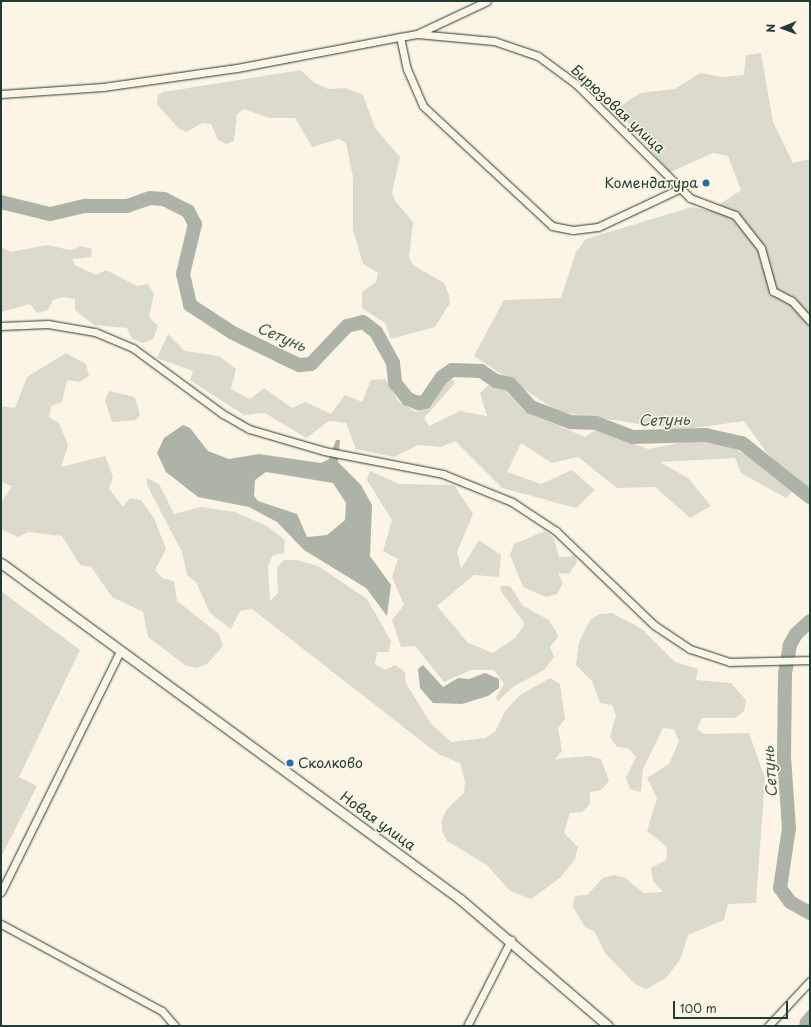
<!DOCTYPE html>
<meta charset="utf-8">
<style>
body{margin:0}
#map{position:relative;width:811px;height:1027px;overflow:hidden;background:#fcf5e5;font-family:"Playpen Sans",sans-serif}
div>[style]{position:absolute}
.green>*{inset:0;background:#dcdacc}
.water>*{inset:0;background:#aeb3a7}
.river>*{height:14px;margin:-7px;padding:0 7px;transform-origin:7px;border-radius:7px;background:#aeb3a7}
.roads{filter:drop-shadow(0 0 1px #1f3d34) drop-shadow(0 0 1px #1f3d34)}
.minor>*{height:7px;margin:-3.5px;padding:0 3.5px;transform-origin:3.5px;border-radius:3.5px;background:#fcf5e5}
.tertiary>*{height:9px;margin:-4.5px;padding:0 4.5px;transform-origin:4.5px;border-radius:4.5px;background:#fcf5e5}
.dots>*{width:11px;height:11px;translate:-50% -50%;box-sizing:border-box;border:2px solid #fcf5e5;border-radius:50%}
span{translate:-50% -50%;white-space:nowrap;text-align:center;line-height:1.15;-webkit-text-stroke:3px #fcf5e5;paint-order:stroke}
.street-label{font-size:14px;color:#1f3d34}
.poi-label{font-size:14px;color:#1f3d34}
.right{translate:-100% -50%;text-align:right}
.left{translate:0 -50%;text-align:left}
.water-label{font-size:15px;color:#435a51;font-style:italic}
.frame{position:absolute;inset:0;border:2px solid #1f3d34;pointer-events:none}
.north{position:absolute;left:763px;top:8px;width:40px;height:40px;-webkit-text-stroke:3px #fcf5e5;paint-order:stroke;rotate:269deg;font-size:11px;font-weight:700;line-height:16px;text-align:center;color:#1f3d34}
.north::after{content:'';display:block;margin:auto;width:14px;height:18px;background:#1f3d34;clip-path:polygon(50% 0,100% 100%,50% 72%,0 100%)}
.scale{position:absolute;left:673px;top:1001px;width:115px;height:18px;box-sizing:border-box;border:2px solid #1f3d34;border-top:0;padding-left:5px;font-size:12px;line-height:14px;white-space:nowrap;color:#1f3d34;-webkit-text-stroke:3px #fcf5e5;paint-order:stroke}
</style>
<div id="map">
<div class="green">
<i style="clip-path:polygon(761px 53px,773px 122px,793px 163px,810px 159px,810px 494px,767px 453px,744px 421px,681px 430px,559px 412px,474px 356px,504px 300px,561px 298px,576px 252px,586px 239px,692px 207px,710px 211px,741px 190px,728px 156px,713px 153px,670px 172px,616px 109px,640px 93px,675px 89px,700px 73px,723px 77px,744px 75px,746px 55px)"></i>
<i style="clip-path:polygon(301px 70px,313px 82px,328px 89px,345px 88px,363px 95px,375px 128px,400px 157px,392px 192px,395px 201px,413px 222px,409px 257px,413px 265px,444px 283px,449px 295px,450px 303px,435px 327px,391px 339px,385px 323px,362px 308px,362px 292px,376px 282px,378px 273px,363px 264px,353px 230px,353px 177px,346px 143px,339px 139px,312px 147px,295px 118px,269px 118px,244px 109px,237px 114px,234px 141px,226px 144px,218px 140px,211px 124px,202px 123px,187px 132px,179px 129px,157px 104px,158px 95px,163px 92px)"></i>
<i style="clip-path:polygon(47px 245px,70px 250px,81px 246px,92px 249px,91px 257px,72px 259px,75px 265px,96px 275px,106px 270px,137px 286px,148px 284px,154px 294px,149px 317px,158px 326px,153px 339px,143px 343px,132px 339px,127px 328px,94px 325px,75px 310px,75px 299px,64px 297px,53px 300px,48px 310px,37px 313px,30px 304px,1px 312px,1px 247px,11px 252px)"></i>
<i style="clip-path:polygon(168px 334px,185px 351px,219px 356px,236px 369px,231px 389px,250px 399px,264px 388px,292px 408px,305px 402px,331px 414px,345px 395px,362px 402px,371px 380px,385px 379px,398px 401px,416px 412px,449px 376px,455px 383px,424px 418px,429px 426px,460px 411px,487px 416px,480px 393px,490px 384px,505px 390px,524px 411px,585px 437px,596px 430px,648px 449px,695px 440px,726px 444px,765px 465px,794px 489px,786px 498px,741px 473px,735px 458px,660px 462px,688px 478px,711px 506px,690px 518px,655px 487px,617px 488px,578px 457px,552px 463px,521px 443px,507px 472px,541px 484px,572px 470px,595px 490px,576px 508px,502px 488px,455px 441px,441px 447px,418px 445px,394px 457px,356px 449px,346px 423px,329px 421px,306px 438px,265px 413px,244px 415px,190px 380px,193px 371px,157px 358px)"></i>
<i style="clip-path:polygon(66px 353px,86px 364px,89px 376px,79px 382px,67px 380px,62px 402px,51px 406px,49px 417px,59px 423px,68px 445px,61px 467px,105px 456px,113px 477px,109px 489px,123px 507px,130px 498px,141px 500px,154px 518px,166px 549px,155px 570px,162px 578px,174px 581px,177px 601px,219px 634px,223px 646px,207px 664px,197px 668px,185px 665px,148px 637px,143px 612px,112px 597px,91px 567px,80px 565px,62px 536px,28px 532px,18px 537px,1px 529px,1px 503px,12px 486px,1px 482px,1px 406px,15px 408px,27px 377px)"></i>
<i style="clip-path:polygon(109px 391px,135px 397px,140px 415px,136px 420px,112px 422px,105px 400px)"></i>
<i style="clip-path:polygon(370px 471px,399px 484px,454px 485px,473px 514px,457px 552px,461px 569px,479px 540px,501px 555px,499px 577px,474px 575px,437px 606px,468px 643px,493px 653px,515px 638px,525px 624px,501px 591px,500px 586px,510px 586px,523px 606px,549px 620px,556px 632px,558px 637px,550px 647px,554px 657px,544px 670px,513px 687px,498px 701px,496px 698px,504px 684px,494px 670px,471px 670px,444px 682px,415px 646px,401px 647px,392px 620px,404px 605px,392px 577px,398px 559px,383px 551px,392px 520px,367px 480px)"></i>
<i style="clip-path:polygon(147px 478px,159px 484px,174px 514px,201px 507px,235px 512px,267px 526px,285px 540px,284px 553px,273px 555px,268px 566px,270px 601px,278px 593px,277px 568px,284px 560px,296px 560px,318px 566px,367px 599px,391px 641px,389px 652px,377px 652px,375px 664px,385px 670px,395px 665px,405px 672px,406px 683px,431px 724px,451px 742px,485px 738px,495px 732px,505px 711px,520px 695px,550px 678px,560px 684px,565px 719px,558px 728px,562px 751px,555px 759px,589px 756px,601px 759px,609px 781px,601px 790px,590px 792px,590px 804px,582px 812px,570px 813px,564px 833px,578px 847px,575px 859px,560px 878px,531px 899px,510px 891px,487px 865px,447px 841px,442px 831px,442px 819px,447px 809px,464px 793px,465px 782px,460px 763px,438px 754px,252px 609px,240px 611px,231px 629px,210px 613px,196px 582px,187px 575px,182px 552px,147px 485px)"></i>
<i style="clip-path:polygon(545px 531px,554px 539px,559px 557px,575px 556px,577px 562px,569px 574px,558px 573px,563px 583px,557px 594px,546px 597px,523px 587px,510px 555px,514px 544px)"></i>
<i style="clip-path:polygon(1px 591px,80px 650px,19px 777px,37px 786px,1px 857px)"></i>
<i style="clip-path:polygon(612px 613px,642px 629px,675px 662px,698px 669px,696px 680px,731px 683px,746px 700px,744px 711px,735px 718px,702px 718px,697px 729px,704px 734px,749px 733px,765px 778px,756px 903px,728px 904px,724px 920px,688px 935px,681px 958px,666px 978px,646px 989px,635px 984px,605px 953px,595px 932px,585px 927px,573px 907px,575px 896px,587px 895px,603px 878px,614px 875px,625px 878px,644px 893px,663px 892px,653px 881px,651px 868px,666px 860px,667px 847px,647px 831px,657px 798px,647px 778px,669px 764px,679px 741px,674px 729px,663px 728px,643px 769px,641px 792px,630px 789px,626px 778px,636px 757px,628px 748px,617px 747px,610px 737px,616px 715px,612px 705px,600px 703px,592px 681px,576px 665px,579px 642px,590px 620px,600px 614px)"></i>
</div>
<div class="water">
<i style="clip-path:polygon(evenodd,183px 425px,190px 428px,208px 451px,229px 459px,259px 454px,321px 463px,329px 459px,336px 440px,340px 440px,338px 462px,361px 485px,372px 505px,370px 556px,391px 585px,387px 616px,366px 588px,304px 550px,277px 522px,249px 507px,198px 497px,166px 472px,157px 453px,164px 438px,183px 425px,266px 472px,333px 483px,346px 503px,345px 520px,327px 535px,307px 537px,297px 514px,258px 501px,254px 496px,255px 480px,266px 472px)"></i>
<i style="clip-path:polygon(423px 665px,443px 687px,458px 678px,469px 679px,485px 673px,499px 679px,499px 688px,488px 696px,462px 704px,433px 703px,420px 688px,418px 669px)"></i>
<i style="clip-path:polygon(810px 1008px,810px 1026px,799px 1026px,800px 1020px)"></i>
</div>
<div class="river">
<i style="left:1px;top:202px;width:50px;rotate:13.8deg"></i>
<i style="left:50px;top:214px;width:37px;rotate:-13deg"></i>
<i style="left:86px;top:206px;width:41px"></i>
<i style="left:127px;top:206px;width:24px;rotate:-19deg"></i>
<i style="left:150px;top:198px;width:14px;rotate:4deg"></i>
<i style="left:164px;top:199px;width:27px;rotate:27deg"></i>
<i style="left:188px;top:211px;width:15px;rotate:62deg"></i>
<i style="left:195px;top:224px;width:51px;rotate:103.5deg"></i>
<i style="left:183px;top:274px;width:32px;rotate:77deg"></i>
<i style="left:190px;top:305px;width:51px;rotate:33.1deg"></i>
<i style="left:233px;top:333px;width:57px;rotate:26.1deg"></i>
<i style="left:284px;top:358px;width:17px;rotate:25deg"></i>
<i style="left:299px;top:365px;width:12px;rotate:-5deg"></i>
<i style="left:311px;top:364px;width:52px;rotate:-46.5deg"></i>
<i style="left:347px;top:326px;width:16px;rotate:-14deg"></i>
<i style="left:363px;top:322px;width:16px;rotate:38deg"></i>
<i style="left:376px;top:332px;width:35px;rotate:61deg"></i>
<i style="left:393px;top:363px;width:20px;rotate:84deg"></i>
<i style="left:395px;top:383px;width:21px;rotate:51deg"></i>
<i style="left:408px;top:399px;width:11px;rotate:22deg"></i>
<i style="left:418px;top:403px;width:7px;rotate:-8deg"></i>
<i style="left:425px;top:402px;width:30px;rotate:-56deg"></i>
<i style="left:442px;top:377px;width:12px;rotate:-35deg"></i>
<i style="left:452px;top:370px;width:29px;rotate:2deg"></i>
<i style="left:481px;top:371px;width:18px;rotate:34deg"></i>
<i style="left:496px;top:381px;width:14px;rotate:12deg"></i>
<i style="left:510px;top:384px;width:31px;rotate:48deg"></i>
<i style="left:531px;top:407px;width:42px;rotate:21deg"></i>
<i style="left:570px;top:422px;width:26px;rotate:2deg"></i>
<i style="left:596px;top:423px;width:40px;rotate:21deg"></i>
<i style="left:633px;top:437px;width:73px;rotate:-1.6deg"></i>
<i style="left:706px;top:435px;width:37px;rotate:13deg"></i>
<i style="left:742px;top:443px;width:87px;rotate:38.5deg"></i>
<i style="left:810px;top:621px;width:19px;rotate:137deg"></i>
<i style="left:796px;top:634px;width:13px;rotate:119deg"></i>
<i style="left:790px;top:645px;width:29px;rotate:100deg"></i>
<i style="left:785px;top:674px;width:83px;rotate:90.7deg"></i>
<i style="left:784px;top:757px;width:71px;rotate:86deg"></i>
<i style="left:789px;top:828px;width:61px;rotate:98.5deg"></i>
<i style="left:780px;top:888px;width:17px;rotate:54deg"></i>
<i style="left:790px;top:902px;width:23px;rotate:29deg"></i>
</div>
<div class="roads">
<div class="minor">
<i style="left:417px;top:34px;width:77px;rotate:5.2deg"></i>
<i style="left:494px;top:41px;width:46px;rotate:18.8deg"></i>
<i style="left:538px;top:56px;width:47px;rotate:36.4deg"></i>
<i style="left:576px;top:84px;width:161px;rotate:45deg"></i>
<i style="left:690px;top:198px;width:48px;rotate:20.7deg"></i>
<i style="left:735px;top:215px;width:42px;rotate:51.8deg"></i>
<i style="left:761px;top:248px;width:45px;rotate:74.4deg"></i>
<i style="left:773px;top:291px;width:21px;rotate:28deg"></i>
<i style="left:792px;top:301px;width:27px;rotate:48deg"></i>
<i style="left:400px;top:37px;width:33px;rotate:78deg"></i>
<i style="left:407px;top:69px;width:40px;rotate:66.6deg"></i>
<i style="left:423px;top:106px;width:176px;rotate:42.9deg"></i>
<i style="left:552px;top:226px;width:21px;rotate:11deg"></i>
<i style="left:573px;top:230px;width:25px;rotate:-7deg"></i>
<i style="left:598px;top:227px;width:92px;rotate:-25.2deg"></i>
<i style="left:1px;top:94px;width:102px;rotate:-3.9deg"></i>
<i style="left:103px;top:87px;width:135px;rotate:-8.1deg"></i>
<i style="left:237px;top:68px;width:166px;rotate:-10.8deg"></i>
<i style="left:400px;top:37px;width:17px;rotate:-10deg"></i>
<i style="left:417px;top:34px;width:77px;rotate:-25.2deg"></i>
<i style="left:1px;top:326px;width:47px;rotate:-2.4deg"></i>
<i style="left:48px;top:324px;width:48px;rotate:9.7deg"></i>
<i style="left:95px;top:332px;width:41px;rotate:22.8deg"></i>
<i style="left:133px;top:348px;width:112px;rotate:36.3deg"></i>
<i style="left:223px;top:414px;width:30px;rotate:30deg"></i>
<i style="left:249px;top:429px;width:78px;rotate:16.3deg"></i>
<i style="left:324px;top:451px;width:121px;rotate:10.9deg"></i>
<i style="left:443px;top:474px;width:74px;rotate:22.1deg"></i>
<i style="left:512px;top:502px;width:53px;rotate:33.4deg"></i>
<i style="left:556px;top:531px;width:136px;rotate:43.8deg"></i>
<i style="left:654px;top:625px;width:43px;rotate:33.7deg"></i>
<i style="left:690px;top:649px;width:42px;rotate:18deg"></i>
<i style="left:730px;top:662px;width:80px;rotate:-1.4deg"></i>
<i style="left:1px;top:892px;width:269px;rotate:-63.7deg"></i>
<i style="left:1px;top:924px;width:183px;rotate:28.4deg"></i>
<i style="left:162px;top:1011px;width:20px;rotate:49deg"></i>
<i style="left:467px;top:1026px;width:97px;rotate:-62.9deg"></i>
<i style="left:768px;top:1026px;width:62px;rotate:-47deg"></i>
</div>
<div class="tertiary">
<i style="left:1px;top:563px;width:569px;rotate:36.21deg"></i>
<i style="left:460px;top:899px;width:195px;rotate:40.6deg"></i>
</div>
</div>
<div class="dots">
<i style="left:706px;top:183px;background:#1f6fb2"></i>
<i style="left:290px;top:763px;background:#1f6fb2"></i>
</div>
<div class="street-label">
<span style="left:618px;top:109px;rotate:43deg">Бирюзовая улица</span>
<span style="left:378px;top:821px;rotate:36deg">Новая улица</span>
</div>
<div class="poi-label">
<span class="right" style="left:698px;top:183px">Комендатура</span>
<span class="left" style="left:298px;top:763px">Сколково</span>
</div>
<div class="water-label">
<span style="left:282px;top:336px;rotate:23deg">Сетунь</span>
<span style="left:664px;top:419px;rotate:-1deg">Сетунь</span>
<span style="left:769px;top:772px;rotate:-94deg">Сетунь</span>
</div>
<div class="frame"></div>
<div class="north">N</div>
<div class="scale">100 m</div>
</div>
